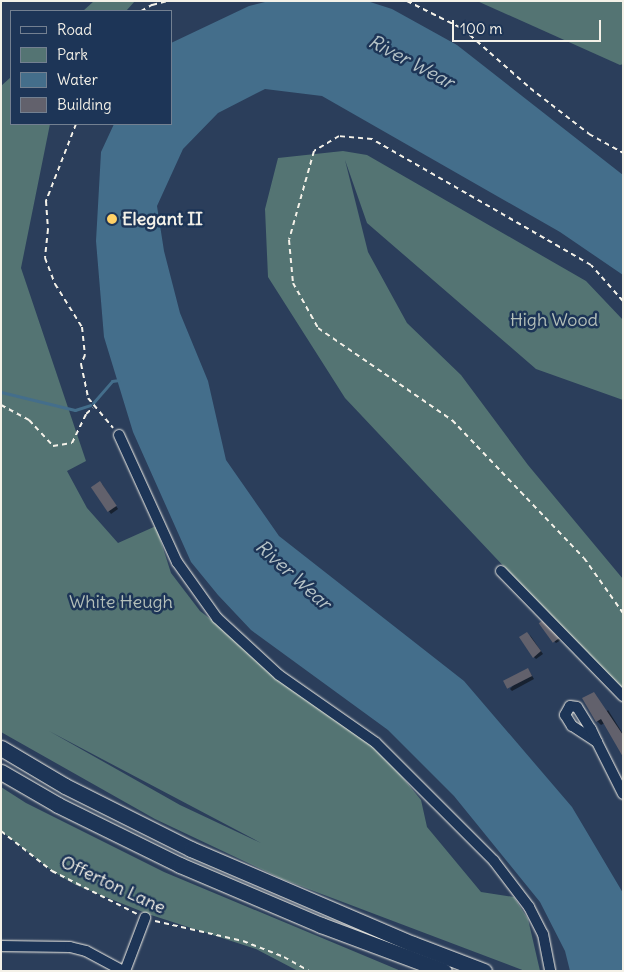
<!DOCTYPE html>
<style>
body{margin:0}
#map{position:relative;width:624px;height:972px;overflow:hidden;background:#2b3e5b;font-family:Delius,sans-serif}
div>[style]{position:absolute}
.green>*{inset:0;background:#547473}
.water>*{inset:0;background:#446e8b}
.shadow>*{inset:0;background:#0007}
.stream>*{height:3px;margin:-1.5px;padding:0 1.5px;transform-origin:1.5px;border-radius:1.5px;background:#446e8b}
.building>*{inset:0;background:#62616c;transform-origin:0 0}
.path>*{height:2px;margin-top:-1px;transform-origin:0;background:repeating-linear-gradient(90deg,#f4f1e8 0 5px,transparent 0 9px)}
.roads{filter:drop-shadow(0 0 1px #f4f1e8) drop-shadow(0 0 1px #f4f1e8)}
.minor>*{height:10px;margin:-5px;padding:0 5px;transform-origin:5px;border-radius:5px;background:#1d3557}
.highway>*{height:15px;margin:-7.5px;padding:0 7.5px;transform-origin:7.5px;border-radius:7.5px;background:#1d3557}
.dots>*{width:14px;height:14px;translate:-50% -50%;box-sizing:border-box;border:2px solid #1d3557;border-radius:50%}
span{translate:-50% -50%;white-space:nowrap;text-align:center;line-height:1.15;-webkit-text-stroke:5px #1d3557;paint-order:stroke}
.poi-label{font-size:18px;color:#f4f1e8;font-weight:700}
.left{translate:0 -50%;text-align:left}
.park-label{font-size:18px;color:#b4bfb9}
.street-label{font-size:18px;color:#f4f1e8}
.water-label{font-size:19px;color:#b6c3c7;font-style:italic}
.frame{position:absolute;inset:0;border:2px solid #f4f1e8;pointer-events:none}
.legend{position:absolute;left:10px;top:10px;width:162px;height:115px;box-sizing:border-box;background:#1d3557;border:1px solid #738091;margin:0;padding:6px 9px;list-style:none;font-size:15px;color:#f4f1e8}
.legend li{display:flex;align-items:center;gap:10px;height:25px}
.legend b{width:25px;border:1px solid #738091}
.scale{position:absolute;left:452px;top:20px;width:149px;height:22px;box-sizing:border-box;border:2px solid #f4f1e8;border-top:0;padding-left:6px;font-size:15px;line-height:18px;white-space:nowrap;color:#f4f1e8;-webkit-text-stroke:4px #1d3557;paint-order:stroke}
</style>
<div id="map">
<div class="green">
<i style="clip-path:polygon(94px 1px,135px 1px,126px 11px,83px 11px)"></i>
<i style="clip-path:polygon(477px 1px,623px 1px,623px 64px,620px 65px)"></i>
<i style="clip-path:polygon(evenodd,11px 77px,11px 124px,50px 124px,21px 268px,86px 461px,67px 471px,87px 508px,118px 543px,156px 526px,171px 573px,200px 611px,360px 734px,390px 762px,421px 800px,427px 827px,481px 892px,514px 897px,528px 919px,540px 971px,525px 971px,282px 879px,155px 819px,1px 732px,1px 86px,11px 77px,49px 731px,261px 843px,180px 805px,49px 731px)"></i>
<i style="clip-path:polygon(343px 151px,367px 155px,586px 281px,623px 320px,623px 400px,536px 369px,367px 223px,345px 160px,368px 252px,407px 323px,461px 375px,528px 465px,623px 579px,623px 693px,345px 398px,268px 277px,265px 209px,278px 158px)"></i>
<i style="clip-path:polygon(1px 787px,26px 803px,164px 872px,401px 971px,298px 971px,256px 949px,148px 914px,76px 885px,52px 871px,1px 831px)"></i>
</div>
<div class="water">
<i style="clip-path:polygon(269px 1px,367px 1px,392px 9px,457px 45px,623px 175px,623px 275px,560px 232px,322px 96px,265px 89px,218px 113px,183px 149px,157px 206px,164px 251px,180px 313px,208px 381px,226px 460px,279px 536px,464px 681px,572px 807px,623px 893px,623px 971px,570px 971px,565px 951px,540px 902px,454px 796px,388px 730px,251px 630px,218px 595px,191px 562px,133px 432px,104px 337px,96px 241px,101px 152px,114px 124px,171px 124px,171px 43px,249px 6px)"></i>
</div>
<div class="shadow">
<i style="clip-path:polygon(102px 484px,118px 509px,111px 514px,92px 487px)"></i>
<i style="clip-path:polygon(548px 622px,561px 640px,556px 643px,554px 641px)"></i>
<i style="clip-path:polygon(530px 635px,543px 654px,536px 659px,534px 657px)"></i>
<i style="clip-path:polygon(528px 669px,534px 679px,512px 691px,510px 689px)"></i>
<i style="clip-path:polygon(608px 710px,623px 734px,623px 755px,605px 723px,601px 725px,597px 721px)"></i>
</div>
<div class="stream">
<i style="left:1px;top:392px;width:76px;rotate:13.7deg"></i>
<i style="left:75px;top:410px;width:16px;rotate:-18deg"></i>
<i style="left:93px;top:403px;width:29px;rotate:-49deg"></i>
<i style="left:112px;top:381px;width:7px;rotate:-8deg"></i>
</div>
<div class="building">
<i style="left:100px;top:481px;width:30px;height:11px;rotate:56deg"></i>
<i style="left:546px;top:618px;width:24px;height:9px;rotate:54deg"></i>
<i style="clip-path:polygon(527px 632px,541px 651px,533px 658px,519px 637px)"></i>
<i style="left:528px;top:668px;width:9px;height:28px;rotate:63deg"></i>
<i style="clip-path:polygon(594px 692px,623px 735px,623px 757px,601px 719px,596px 722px,582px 698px)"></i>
</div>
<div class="path">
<i style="left:407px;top:1px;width:63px;rotate:26.6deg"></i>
<i style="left:463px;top:29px;width:89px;rotate:41.4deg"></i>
<i style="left:530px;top:88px;width:75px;rotate:37.9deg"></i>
<i style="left:589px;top:134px;width:39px;rotate:29deg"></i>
<i style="left:141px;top:11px;width:13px;rotate:-29deg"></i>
<i style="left:152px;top:5px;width:16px;rotate:-14deg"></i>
<i style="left:76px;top:124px;width:83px;rotate:111.3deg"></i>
<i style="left:46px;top:201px;width:28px;rotate:86deg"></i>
<i style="left:48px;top:229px;width:29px;rotate:96deg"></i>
<i style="left:45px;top:258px;width:28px;rotate:69deg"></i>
<i style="left:55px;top:284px;width:51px;rotate:57.9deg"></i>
<i style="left:82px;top:327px;width:28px;rotate:84deg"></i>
<i style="left:85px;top:355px;width:10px;rotate:114deg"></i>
<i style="left:81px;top:364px;width:35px;rotate:78deg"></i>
<i style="left:88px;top:398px;width:39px;rotate:50deg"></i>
<i style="left:623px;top:301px;width:48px;rotate:-131.6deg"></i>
<i style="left:591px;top:265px;width:253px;rotate:-150.1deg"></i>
<i style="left:372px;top:139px;width:33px;rotate:-175deg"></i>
<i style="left:339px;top:136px;width:29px;rotate:149deg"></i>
<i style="left:314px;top:151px;width:92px;rotate:105.7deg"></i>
<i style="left:289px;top:240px;width:43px;rotate:84.7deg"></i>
<i style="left:293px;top:283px;width:51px;rotate:60.9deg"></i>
<i style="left:318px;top:328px;width:163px;rotate:34.5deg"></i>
<i style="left:452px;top:420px;width:191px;rotate:46.3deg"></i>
<i style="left:584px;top:558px;width:67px;rotate:54.7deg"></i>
<i style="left:1px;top:405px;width:32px;rotate:28deg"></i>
<i style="left:29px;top:420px;width:35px;rotate:47deg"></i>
<i style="left:53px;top:446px;width:19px;rotate:-9deg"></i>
<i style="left:72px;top:443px;width:32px;rotate:-64deg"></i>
<i style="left:86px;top:414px;width:9px;rotate:-41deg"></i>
<i style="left:1px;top:831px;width:65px;rotate:38.1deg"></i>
<i style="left:52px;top:871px;width:95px;rotate:26.8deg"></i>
<i style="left:155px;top:921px;width:90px;rotate:12.8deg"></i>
<i style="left:243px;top:941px;width:44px;rotate:21.3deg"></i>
<i style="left:284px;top:957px;width:29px;rotate:29deg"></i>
</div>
<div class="roads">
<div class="minor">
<i style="left:119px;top:435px;width:140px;rotate:65.5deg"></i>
<i style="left:177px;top:562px;width:69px;rotate:54.5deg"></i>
<i style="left:217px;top:618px;width:84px;rotate:42.6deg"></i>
<i style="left:279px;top:675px;width:118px;rotate:35deg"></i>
<i style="left:376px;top:743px;width:167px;rotate:45deg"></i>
<i style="left:494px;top:861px;width:58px;rotate:52.7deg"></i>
<i style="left:529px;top:907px;width:30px;rotate:63deg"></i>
<i style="left:543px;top:934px;width:38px;rotate:79deg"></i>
<i style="left:501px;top:571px;width:175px;rotate:45.7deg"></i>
<i style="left:597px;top:742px;width:30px;rotate:-147deg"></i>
<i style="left:572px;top:726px;width:13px;rotate:-122deg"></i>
<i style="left:565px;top:715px;width:10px;rotate:-61deg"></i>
<i style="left:570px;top:706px;width:7px;rotate:8deg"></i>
<i style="left:577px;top:707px;width:26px;rotate:58deg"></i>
<i style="left:591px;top:729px;width:14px;rotate:65deg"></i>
<i style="left:597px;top:742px;width:58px;rotate:63.4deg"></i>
<i style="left:1px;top:946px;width:69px;rotate:0.8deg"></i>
<i style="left:70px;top:947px;width:16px;rotate:14deg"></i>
<i style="left:86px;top:951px;width:42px;rotate:28.4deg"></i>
<i style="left:125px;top:971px;width:57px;rotate:-69.3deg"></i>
</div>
<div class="highway">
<i style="left:1px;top:748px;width:74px;rotate:30.7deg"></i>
<i style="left:65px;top:786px;width:141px;rotate:26.6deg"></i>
<i style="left:191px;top:849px;width:241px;rotate:23.2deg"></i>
<i style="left:413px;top:944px;width:76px;rotate:20.8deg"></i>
<i style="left:1px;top:772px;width:66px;rotate:30.1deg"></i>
<i style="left:58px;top:805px;width:136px;rotate:26.2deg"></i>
<i style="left:180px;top:865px;width:153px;rotate:23.1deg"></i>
<i style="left:321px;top:925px;width:131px;rotate:20.5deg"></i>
</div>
</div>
<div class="dots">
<i style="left:112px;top:219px;background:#ffd166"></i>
</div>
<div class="poi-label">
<span class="left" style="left:122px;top:219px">Elegant II</span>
</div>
<div class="park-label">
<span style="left:554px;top:320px">High Wood</span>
<span style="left:121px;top:602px">White Heugh</span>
</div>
<div class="street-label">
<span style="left:113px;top:885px;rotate:25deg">Offerton Lane</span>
</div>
<div class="water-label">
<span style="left:411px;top:62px;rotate:28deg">River Wear</span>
<span style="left:293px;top:575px;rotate:42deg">River Wear</span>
</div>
<div class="frame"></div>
<ul class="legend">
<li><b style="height:6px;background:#1d3557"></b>Road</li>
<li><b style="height:14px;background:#547473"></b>Park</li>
<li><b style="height:14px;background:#446e8b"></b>Water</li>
<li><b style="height:14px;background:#62616c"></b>Building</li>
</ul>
<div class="scale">100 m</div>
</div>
